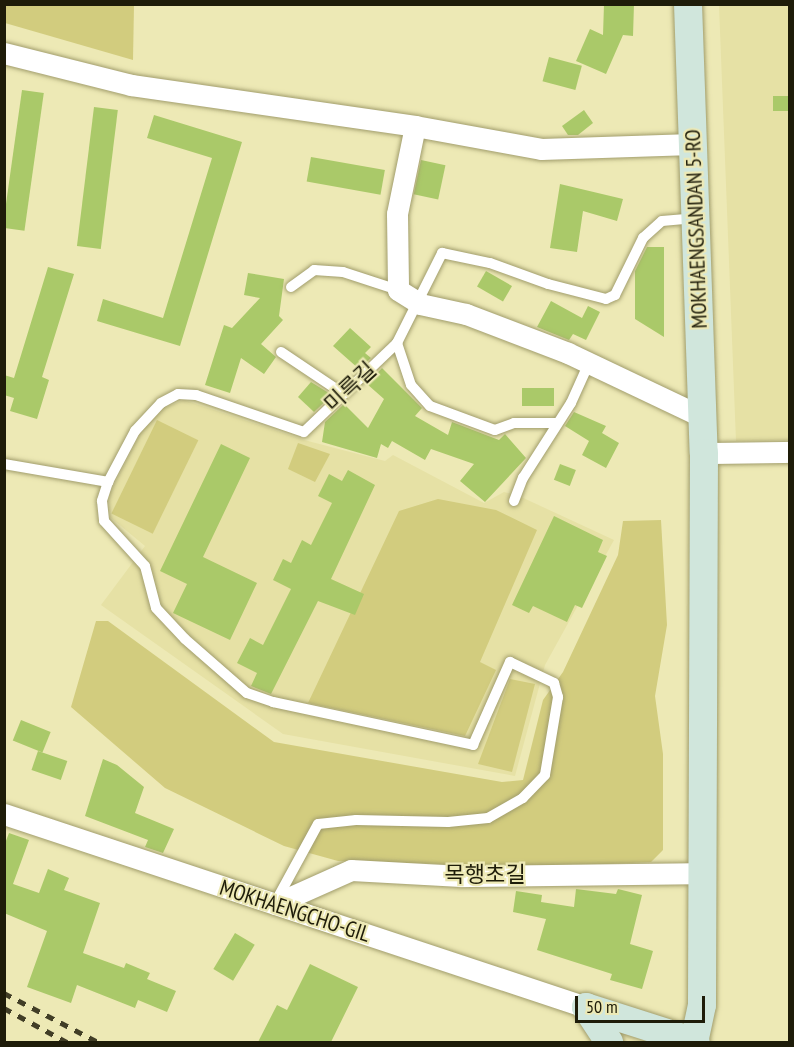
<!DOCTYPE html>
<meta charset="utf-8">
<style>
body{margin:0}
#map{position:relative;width:794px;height:1047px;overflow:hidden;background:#ede9b5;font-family:"PT Sans Narrow","Noto Sans KR",sans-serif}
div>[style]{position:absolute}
.built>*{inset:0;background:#e6e1a5}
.green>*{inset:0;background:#d2cc7e;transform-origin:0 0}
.building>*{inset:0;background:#aac969;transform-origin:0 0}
.roads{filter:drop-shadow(0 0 2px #a19d6c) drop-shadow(0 0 2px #a19d6c)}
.lane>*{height:10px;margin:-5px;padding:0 5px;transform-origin:5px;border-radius:5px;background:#fff}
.street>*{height:21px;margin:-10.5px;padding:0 10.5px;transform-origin:10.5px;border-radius:10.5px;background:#fff}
.secondary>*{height:28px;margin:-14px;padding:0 14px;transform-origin:14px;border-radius:14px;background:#d0e6dc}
.rail>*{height:4.5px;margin-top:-2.25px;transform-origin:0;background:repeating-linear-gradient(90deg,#413e26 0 8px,transparent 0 16px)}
span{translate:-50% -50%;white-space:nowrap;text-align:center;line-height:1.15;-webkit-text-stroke:4.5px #ede9b5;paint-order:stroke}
.street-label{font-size:22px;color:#1e1c09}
.frame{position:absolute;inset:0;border:6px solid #1e1c09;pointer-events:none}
.scale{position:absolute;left:575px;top:996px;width:130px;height:27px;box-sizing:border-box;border:3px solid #1e1c09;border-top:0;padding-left:8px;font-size:18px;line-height:21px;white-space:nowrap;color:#1e1c09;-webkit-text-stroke:4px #ede9b5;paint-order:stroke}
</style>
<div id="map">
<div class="built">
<i style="clip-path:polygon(719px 5px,789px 5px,789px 440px,736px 441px)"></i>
<i style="clip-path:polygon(184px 400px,304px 440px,385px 461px,393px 455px,484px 503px,504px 492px,519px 496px,614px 540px,545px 665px,515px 776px,283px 734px,101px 605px,145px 546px,110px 517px,109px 495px,150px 414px)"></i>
</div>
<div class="green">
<i style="clip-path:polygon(4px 5px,134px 5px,133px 60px,5px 23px)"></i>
<i style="left:157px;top:420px;width:46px;height:104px;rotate:26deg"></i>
<i style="clip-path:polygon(298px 443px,330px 454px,315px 482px,288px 469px)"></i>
<i style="clip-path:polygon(438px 499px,496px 510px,537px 530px,480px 662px,496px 670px,465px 736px,308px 703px,399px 511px)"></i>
<i style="clip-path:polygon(661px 520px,667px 625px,655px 696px,663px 754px,663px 850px,651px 862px,543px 867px,338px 861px,284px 846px,165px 788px,71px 707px,96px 621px,108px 621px,274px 742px,502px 782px,523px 780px,543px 700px,563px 672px,618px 555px,623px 521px)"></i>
<i style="clip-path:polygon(510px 679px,535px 684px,512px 772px,478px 764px)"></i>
</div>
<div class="building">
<i style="clip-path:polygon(604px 4px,634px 4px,633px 36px,623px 35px,606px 74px,576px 61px,590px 29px,603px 35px)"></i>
<i style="left:549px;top:57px;width:34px;height:25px;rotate:15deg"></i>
<i style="left:22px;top:90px;width:22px;height:139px;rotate:8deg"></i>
<i style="left:789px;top:96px;width:15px;height:16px;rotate:90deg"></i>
<i style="left:94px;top:107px;width:24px;height:140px;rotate:7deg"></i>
<i style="clip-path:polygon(584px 110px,593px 123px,578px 135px,568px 135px,562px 126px)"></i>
<i style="clip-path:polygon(154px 115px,242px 142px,180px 346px,97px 321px,103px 299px,163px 318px,212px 158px,147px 138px)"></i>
<i style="left:311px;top:157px;width:75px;height:25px;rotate:10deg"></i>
<i style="left:421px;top:160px;width:25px;height:35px;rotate:12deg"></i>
<i style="clip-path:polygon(560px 184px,623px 199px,617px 221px,583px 211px,577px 252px,550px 248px)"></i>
<i style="clip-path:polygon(647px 247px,664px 247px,664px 337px,635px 319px,635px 271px)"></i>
<i style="clip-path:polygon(48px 267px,74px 274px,42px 377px,49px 380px,37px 419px,10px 411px,14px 398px,4px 395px,4px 375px,14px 378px)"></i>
<i style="left:486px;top:271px;width:30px;height:18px;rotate:30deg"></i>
<i style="clip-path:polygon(248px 273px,284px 279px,279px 316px,283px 320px,261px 344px,276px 357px,264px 374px,241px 358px,230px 393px,205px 385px,224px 325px,232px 328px,260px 298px,244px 295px)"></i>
<i style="clip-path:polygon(551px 301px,582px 318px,588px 306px,600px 312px,586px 340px,573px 334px,569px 340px,537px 327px)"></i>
<i style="clip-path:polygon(350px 328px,371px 347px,365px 353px,371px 358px,359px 369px,333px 346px)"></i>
<i style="clip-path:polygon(382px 368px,422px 408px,415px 416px,448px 435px,452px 422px,499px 440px,505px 434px,526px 458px,485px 502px,460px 481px,474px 464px,431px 449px,425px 460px,392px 441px,388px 448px,381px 444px,377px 458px,322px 442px,325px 422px,344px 404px,368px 428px,384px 399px,367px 384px)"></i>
<i style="clip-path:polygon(311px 382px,332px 395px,314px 412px,298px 397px)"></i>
<i style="left:522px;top:388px;width:32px;height:18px"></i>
<i style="clip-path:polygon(574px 412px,606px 426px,602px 433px,619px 443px,606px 468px,582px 455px,589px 441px,565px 426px)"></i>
<i style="clip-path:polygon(221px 444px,250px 458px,203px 557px,257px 583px,230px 640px,173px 613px,187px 584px,160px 571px)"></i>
<i style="left:560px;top:464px;width:17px;height:17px;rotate:21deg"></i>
<i style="clip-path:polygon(348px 470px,375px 485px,331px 579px,364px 594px,355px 615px,318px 601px,271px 694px,251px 686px,257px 673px,237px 663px,250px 638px,263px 645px,291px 589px,273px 580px,283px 559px,291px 563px,302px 540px,311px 545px,332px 503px,318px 496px,329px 474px,342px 481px)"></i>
<i style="clip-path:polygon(554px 516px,603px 540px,598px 552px,607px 556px,582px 608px,575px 605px,567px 622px,533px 606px,529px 613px,512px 605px)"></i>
<i style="left:21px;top:720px;width:32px;height:22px;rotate:22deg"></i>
<i style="left:38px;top:751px;width:31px;height:20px;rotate:19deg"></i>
<i style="clip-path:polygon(103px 759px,117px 765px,144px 787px,135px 813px,174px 829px,163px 853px,145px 847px,148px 840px,85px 816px)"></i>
<i style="clip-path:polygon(9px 833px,29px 840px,13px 884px,39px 893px,48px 869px,69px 878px,64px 890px,100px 903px,83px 953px,124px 968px,126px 963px,150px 973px,147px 979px,176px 991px,167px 1012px,138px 1000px,135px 1008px,77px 985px,71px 1003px,27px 987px,47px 931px,4px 913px,4px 846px)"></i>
<i style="clip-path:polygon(576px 889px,616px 894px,618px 889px,642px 895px,630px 944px,653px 951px,642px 989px,610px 980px,612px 974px,537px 950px,546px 919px,513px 912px,516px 891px,542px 895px,541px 902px,574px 907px)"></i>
<i style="left:235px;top:933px;width:23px;height:42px;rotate:31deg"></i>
<i style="clip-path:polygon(310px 964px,358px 987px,331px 1042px,258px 1042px,277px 1005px,287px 1010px)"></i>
</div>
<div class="roads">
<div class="lane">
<i style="left:291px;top:287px;width:29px;rotate:-36deg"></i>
<i style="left:314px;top:270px;width:29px;rotate:4deg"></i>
<i style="left:343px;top:272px;width:58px;rotate:18.1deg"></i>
<i style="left:397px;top:343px;width:44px;rotate:71.6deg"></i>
<i style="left:411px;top:385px;width:28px;rotate:48deg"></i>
<i style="left:430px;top:406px;width:69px;rotate:20.3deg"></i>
<i style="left:495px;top:430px;width:20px;rotate:-20deg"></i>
<i style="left:514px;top:423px;width:42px"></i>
<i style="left:281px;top:352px;width:73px;rotate:33.9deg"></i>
<i style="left:4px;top:464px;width:106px;rotate:9.8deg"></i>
<i style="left:108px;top:482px;width:58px;rotate:-62.1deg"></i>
<i style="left:135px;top:431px;width:38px;rotate:-47deg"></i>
<i style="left:161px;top:403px;width:19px;rotate:-28deg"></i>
<i style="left:178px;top:394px;width:18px;rotate:3deg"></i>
<i style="left:196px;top:395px;width:114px;rotate:18.9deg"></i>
<i style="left:304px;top:432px;width:129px;rotate:-43.7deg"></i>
<i style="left:397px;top:343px;width:101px;rotate:-63.4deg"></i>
<i style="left:442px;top:253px;width:49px;rotate:11.8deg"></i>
<i style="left:490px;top:263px;width:62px;rotate:19.9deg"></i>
<i style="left:548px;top:284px;width:60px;rotate:14.5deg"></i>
<i style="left:606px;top:299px;width:10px;rotate:-24deg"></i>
<i style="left:615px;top:295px;width:64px;rotate:-63.8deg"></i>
<i style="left:643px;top:238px;width:25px;rotate:-42deg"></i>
<i style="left:662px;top:221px;width:33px;rotate:-5deg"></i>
<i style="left:108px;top:482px;width:20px;rotate:108deg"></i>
<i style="left:102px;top:501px;width:20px;rotate:84deg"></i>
<i style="left:104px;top:521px;width:61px;rotate:47.7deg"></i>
<i style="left:145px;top:566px;width:43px;rotate:75.3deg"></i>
<i style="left:156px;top:608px;width:42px;rotate:46.9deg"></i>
<i style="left:185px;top:639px;width:82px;rotate:41.1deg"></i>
<i style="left:247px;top:693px;width:28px;rotate:19deg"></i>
<i style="left:273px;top:702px;width:205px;rotate:12.1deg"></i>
<i style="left:473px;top:745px;width:91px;rotate:-66deg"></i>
<i style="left:510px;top:662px;width:49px;rotate:25.5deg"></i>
<i style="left:554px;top:683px;width:15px;rotate:74deg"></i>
<i style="left:558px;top:697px;width:79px;rotate:99.5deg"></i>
<i style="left:545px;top:775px;width:32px;rotate:134deg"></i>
<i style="left:523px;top:798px;width:40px;rotate:150.3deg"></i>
<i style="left:488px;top:818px;width:40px;rotate:174.3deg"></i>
<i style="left:448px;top:822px;width:92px;rotate:-178.8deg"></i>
<i style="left:356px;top:820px;width:38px;rotate:174deg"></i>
<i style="left:318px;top:824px;width:88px;rotate:118.6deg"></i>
<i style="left:514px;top:501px;width:25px;rotate:-69deg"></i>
<i style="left:523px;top:478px;width:89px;rotate:-57.4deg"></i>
<i style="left:571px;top:403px;width:44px;rotate:-65.8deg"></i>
</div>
<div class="street">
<i style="left:4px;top:53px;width:131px;rotate:14.1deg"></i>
<i style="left:131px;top:85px;width:287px;rotate:8.2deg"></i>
<i style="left:415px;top:126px;width:128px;rotate:10.3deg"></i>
<i style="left:541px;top:149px;width:151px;rotate:-1.9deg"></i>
<i style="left:415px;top:126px;width:90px;rotate:101.6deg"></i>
<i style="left:397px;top:214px;width:76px;rotate:89.2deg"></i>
<i style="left:398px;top:290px;width:26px;rotate:32deg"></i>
<i style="left:420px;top:304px;width:47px;rotate:12.3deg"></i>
<i style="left:466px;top:314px;width:109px;rotate:20.9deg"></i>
<i style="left:568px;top:353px;width:149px;rotate:25.4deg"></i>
<i style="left:704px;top:453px;width:86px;rotate:-0.7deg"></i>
<i style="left:4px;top:814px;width:613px;rotate:18.35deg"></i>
<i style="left:275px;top:904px;width:83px;rotate:-24.1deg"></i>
<i style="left:351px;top:870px;width:110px;rotate:3.1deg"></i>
<i style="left:461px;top:876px;width:242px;rotate:-0.7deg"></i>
</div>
<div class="secondary">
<i style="left:688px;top:4px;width:449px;rotate:88deg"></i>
<i style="left:704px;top:453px;width:552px;rotate:90.21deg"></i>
<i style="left:702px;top:1005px;width:38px;rotate:102deg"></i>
<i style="left:586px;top:1007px;width:115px;rotate:17.7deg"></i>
<i style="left:586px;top:1007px;width:42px;rotate:56.7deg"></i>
</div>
</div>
<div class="rail">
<i style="left:4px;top:993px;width:106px;rotate:27.5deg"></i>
<i style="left:4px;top:1008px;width:72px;rotate:28.4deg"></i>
</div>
<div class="street-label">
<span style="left:696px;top:229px;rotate:-92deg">MOKHAENGSANDAN 5-RO</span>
<span style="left:350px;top:387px;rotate:-43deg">미륵길</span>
<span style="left:485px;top:875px">목행초길</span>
<span style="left:295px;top:911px;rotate:18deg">MOKHAENGCHO-GIL</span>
</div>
<div class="frame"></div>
<div class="scale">50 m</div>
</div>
